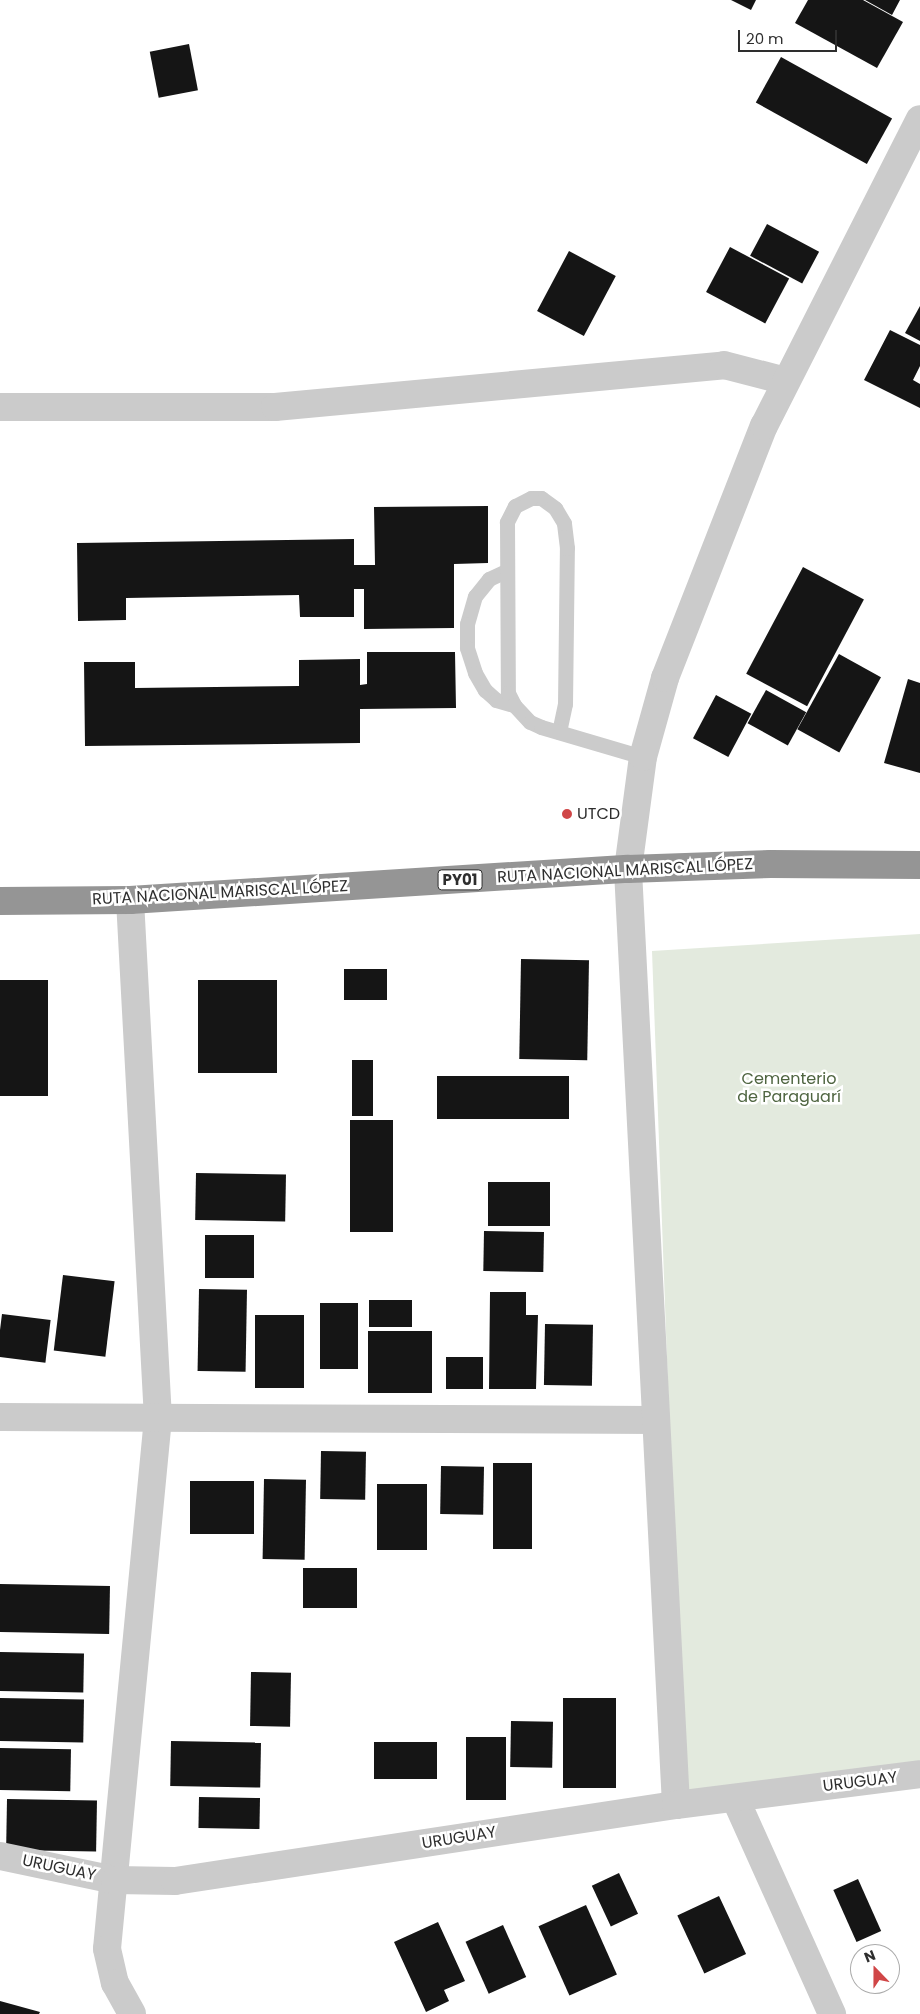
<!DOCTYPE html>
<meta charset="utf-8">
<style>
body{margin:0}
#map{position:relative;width:920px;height:2014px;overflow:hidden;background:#fff;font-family:Poppins,sans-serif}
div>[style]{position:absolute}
.green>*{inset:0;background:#e3eade}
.building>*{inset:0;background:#151515;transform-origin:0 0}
.lane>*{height:15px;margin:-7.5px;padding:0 7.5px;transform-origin:7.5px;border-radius:7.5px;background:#cbcbcb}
.street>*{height:28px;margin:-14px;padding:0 14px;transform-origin:14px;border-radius:14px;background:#cbcbcb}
.highway>*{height:28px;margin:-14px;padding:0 14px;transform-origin:14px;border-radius:14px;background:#959595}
.dots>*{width:14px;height:14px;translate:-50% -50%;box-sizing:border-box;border:2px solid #fff;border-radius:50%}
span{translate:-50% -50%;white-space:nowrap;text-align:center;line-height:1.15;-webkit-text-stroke:5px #fff;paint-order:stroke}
.shield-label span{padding:1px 4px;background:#fff;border:1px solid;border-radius:4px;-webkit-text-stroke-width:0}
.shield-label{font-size:15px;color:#2e2e2e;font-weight:700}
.poi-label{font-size:16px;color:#2e2e2e}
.left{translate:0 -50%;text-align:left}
.street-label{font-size:16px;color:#2e2e2e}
.park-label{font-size:16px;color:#4f6541}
.north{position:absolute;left:850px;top:1944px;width:50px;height:50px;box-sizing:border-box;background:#fff;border:1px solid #ababab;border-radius:50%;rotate:338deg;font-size:14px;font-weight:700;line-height:20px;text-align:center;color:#2e2e2e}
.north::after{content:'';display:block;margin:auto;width:18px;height:22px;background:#d04647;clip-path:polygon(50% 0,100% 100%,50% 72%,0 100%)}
.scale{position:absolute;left:738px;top:30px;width:99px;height:22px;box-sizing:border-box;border:2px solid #2e2e2e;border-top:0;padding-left:6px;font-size:15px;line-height:18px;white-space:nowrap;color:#2e2e2e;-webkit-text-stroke:4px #fff;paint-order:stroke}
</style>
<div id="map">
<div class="green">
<i style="clip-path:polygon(920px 934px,920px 1765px,683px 1794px,652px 951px)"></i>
</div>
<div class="building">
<i style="clip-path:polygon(731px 0,756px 0,751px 10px)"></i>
<i style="clip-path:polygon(808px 0,863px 0,903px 22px,877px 68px,795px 23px)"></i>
<i style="clip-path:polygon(865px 0,900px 0,892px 15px)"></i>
<i style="left:189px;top:44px;width:47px;height:40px;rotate:79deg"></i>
<i style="left:781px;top:57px;width:127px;height:52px;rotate:29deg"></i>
<i style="left:767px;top:224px;width:59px;height:36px;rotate:28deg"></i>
<i style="left:730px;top:247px;width:67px;height:51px;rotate:28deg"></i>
<i style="left:569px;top:251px;width:53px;height:68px;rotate:28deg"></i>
<i style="clip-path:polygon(920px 306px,920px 341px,905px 333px)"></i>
<i style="clip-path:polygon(890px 330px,920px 345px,920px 366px,913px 380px,920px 384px,920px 408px,864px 380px)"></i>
<i style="clip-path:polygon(488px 506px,488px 563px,454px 564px,454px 628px,364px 629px,364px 589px,354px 589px,354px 617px,300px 617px,299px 595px,126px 598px,126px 620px,78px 621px,77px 543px,354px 539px,354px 565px,375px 565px,374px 507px)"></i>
<i style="left:803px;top:567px;width:69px;height:121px;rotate:28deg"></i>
<i style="clip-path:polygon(367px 652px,455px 652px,456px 708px,360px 709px,360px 743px,85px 746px,84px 662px,135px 662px,135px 688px,299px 686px,299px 660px,360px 659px,360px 685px,367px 684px)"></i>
<i style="left:839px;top:654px;width:48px;height:86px;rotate:29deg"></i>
<i style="clip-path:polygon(908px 679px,920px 683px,920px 773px,884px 763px)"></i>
<i style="left:766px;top:690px;width:46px;height:38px;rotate:29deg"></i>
<i style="left:716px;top:695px;width:40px;height:49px;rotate:28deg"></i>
<i style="left:521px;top:959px;width:68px;height:100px;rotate:1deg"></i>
<i style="left:344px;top:969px;width:43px;height:31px"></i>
<i style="left:0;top:980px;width:48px;height:116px"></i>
<i style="left:198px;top:980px;width:79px;height:93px"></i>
<i style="left:352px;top:1060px;width:21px;height:56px"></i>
<i style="left:437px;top:1076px;width:132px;height:43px"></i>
<i style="left:350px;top:1120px;width:43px;height:112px"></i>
<i style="left:196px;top:1173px;width:90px;height:47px;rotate:1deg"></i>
<i style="left:488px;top:1182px;width:62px;height:44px"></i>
<i style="left:484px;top:1231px;width:60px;height:40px;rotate:1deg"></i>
<i style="left:205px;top:1235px;width:49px;height:43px"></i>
<i style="left:63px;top:1275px;width:52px;height:76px;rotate:7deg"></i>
<i style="left:199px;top:1289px;width:48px;height:82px;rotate:1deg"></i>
<i style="clip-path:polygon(490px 1292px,526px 1292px,526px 1315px,538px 1315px,536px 1389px,489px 1389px)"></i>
<i style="left:369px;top:1300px;width:43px;height:27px"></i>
<i style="left:320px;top:1303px;width:38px;height:66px"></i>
<i style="left:2px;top:1314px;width:49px;height:43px;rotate:7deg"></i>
<i style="left:255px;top:1315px;width:49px;height:73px"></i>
<i style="left:545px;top:1324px;width:48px;height:61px;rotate:1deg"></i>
<i style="left:368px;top:1331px;width:64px;height:62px"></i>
<i style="left:446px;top:1357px;width:37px;height:32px"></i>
<i style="left:321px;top:1451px;width:45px;height:48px;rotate:1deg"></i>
<i style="left:493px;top:1463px;width:39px;height:86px"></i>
<i style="left:441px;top:1466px;width:43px;height:48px;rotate:1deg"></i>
<i style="left:264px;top:1479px;width:42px;height:80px;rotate:1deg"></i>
<i style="left:190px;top:1481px;width:64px;height:53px"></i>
<i style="left:377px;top:1484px;width:50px;height:66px"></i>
<i style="left:303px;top:1568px;width:54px;height:40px"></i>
<i style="left:0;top:1584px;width:110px;height:48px;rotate:1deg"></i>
<i style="left:0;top:1652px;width:84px;height:39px;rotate:1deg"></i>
<i style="left:251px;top:1672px;width:40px;height:54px;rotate:1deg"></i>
<i style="left:0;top:1698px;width:84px;height:43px;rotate:1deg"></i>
<i style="left:563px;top:1698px;width:53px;height:90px"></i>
<i style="left:511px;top:1721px;width:42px;height:46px;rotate:1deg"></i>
<i style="left:466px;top:1737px;width:40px;height:63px"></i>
<i style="left:171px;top:1741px;width:90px;height:45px;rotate:1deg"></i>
<i style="left:374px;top:1742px;width:63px;height:37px"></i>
<i style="left:0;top:1748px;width:71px;height:42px;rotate:1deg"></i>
<i style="left:199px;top:1797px;width:61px;height:31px;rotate:1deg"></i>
<i style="left:7px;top:1799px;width:90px;height:51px;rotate:1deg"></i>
<i style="left:619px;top:1873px;width:45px;height:30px;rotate:65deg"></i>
<i style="left:858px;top:1879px;width:57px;height:27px;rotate:66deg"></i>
<i style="left:719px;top:1896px;width:64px;height:46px;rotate:65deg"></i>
<i style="left:586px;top:1905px;width:76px;height:52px;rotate:66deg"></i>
<i style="clip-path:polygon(438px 1922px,465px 1981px,444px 1990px,449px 2001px,426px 2012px,394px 1942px)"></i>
<i style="left:503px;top:1925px;width:57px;height:41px;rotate:66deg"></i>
<i style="clip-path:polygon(0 2001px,40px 2012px,39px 2014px,0 2014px)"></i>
</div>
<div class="lane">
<i style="left:506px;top:571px;width:19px;rotate:155deg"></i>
<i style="left:489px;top:579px;width:22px;rotate:129deg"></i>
<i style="left:475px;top:596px;width:29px;rotate:106deg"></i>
<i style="left:467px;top:624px;width:24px;rotate:90deg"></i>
<i style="left:467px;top:648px;width:26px;rotate:72deg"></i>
<i style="left:475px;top:673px;width:20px;rotate:60deg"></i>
<i style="left:485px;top:690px;width:15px;rotate:42deg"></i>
<i style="left:496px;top:700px;width:19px;rotate:16deg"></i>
<i style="left:559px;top:732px;width:29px;rotate:-78deg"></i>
<i style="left:565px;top:704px;width:156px;rotate:-89.3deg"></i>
<i style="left:567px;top:548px;width:25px;rotate:-97deg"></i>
<i style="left:564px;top:523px;width:17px;rotate:-121deg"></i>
<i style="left:555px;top:508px;width:17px;rotate:-144deg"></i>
<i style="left:541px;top:498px;width:10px;rotate:180deg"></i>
<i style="left:531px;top:498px;width:18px;rotate:153deg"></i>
<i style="left:515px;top:506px;width:18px;rotate:117deg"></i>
<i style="left:507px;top:522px;width:171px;rotate:89.7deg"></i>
<i style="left:508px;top:693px;width:13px;rotate:63deg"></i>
<i style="left:514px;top:705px;width:23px;rotate:47deg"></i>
<i style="left:530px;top:722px;width:12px;rotate:24deg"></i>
<i style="left:541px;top:727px;width:106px;rotate:16.4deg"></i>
</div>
<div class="street">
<i style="left:0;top:407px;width:275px"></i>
<i style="left:275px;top:407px;width:451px;rotate:-5.3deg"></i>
<i style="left:724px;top:365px;width:64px;rotate:14.5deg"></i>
<i style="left:130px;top:900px;width:519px;rotate:86.91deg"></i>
<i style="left:158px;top:1418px;width:533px;rotate:95.49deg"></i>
<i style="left:107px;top:1949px;width:35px;rotate:77deg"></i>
<i style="left:115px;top:1983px;width:35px;rotate:61deg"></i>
<i style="left:0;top:1417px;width:656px;rotate:0.26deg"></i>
<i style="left:735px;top:1798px;width:237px;rotate:65.8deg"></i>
<i style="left:676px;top:1805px;width:937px;rotate:-92.94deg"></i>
<i style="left:628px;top:869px;width:113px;rotate:-82.4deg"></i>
<i style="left:643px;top:757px;width:82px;rotate:-74.4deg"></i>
<i style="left:665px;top:678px;width:271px;rotate:-68.6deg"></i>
<i style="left:764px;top:426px;width:344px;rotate:-63.1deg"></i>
<i style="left:0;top:1856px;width:117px;rotate:11.8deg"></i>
<i style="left:115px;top:1880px;width:60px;rotate:1deg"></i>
<i style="left:175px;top:1881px;width:507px;rotate:-8.63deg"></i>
<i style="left:676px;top:1805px;width:246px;rotate:-7.2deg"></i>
</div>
<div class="highway">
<i style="left:0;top:901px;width:130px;rotate:-0.4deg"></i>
<i style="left:130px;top:900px;width:499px;rotate:-3.6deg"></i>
<i style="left:628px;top:869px;width:143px;rotate:-2deg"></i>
<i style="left:771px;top:864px;width:149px;rotate:0.4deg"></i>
</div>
<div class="dots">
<i style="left:567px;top:814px;background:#d04647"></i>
</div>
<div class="shield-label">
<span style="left:460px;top:880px">PY01</span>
</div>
<div class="poi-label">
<span class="left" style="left:577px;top:814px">UTCD</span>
</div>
<div class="street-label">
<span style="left:625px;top:871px;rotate:-3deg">RUTA NACIONAL MARISCAL LÓPEZ</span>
<span style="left:220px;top:893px;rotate:-3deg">RUTA NACIONAL MARISCAL LÓPEZ</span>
<span style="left:860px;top:1782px;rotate:-7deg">URUGUAY</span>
<span style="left:459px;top:1838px;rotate:-9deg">URUGUAY</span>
<span style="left:59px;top:1868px;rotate:12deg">URUGUAY</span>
</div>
<div class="park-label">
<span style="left:789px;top:1088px">Cementerio<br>de Paraguarí</span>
</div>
<div class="north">N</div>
<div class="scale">20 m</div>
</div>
